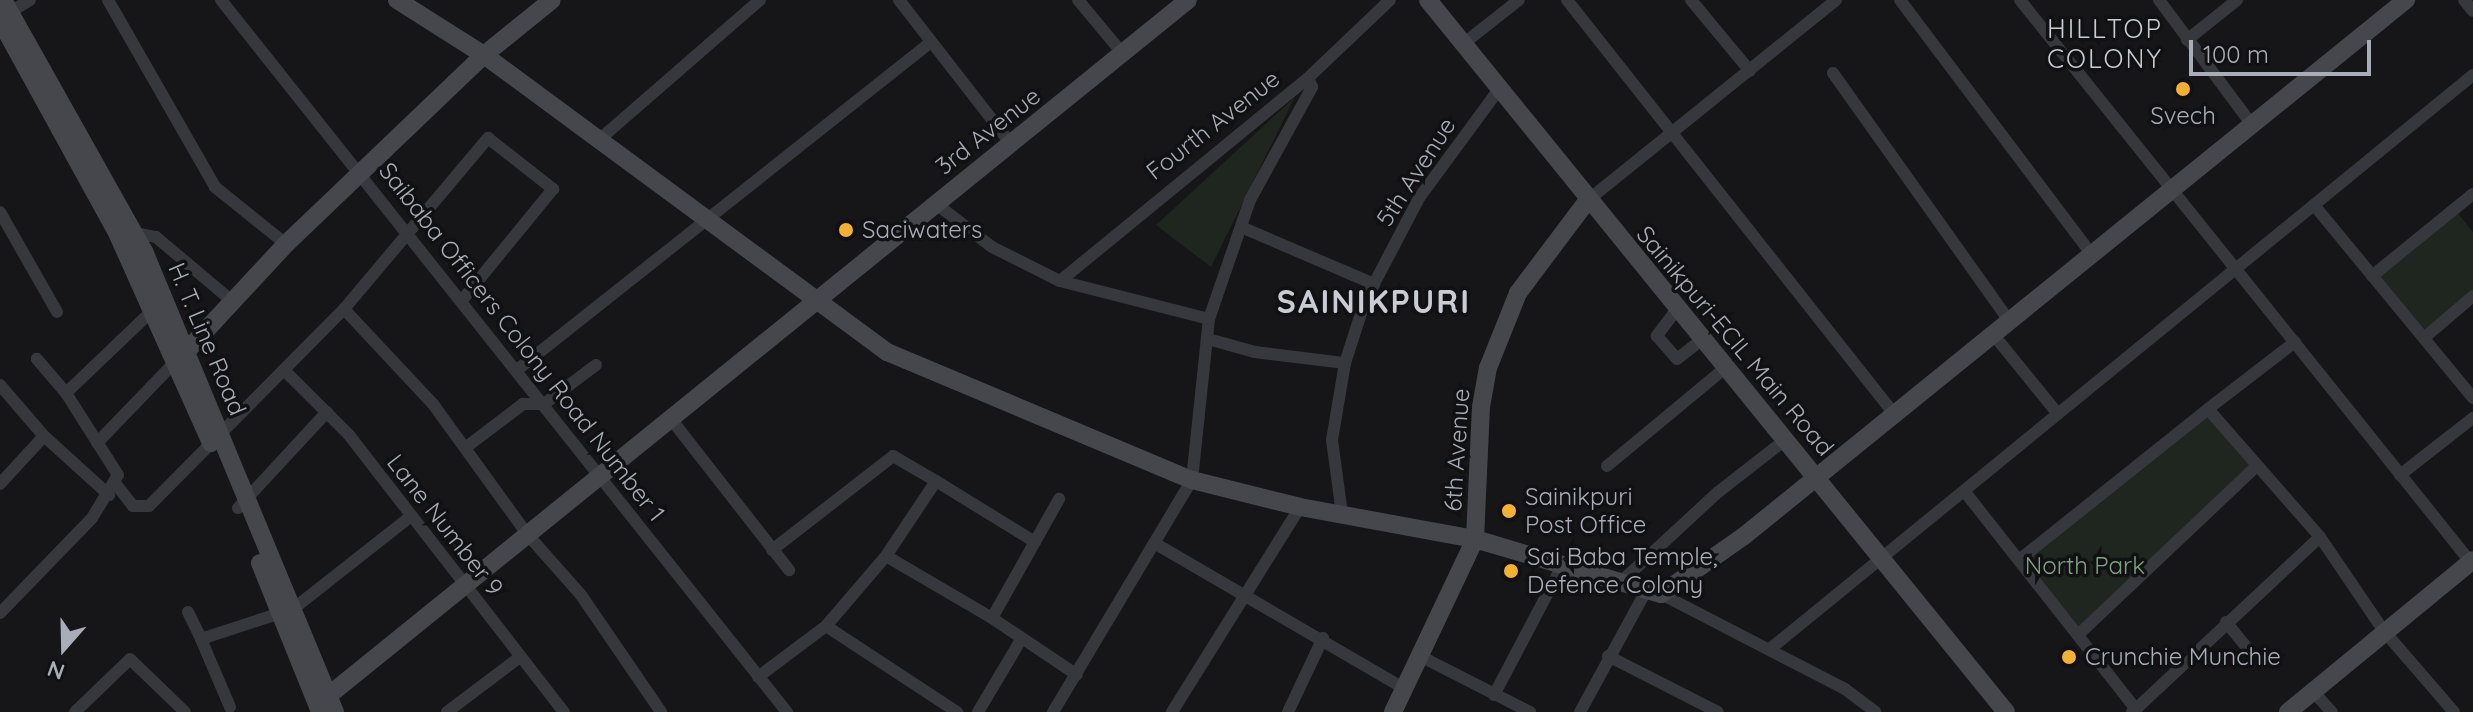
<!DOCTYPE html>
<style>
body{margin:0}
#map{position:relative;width:2473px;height:712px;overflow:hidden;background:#161618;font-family:Quicksand,sans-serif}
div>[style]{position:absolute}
.green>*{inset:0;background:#1e261f}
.street>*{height:12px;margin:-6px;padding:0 6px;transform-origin:6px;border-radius:6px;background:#37383d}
.secondary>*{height:18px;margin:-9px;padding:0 9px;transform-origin:9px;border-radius:9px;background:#45474d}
.dots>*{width:22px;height:22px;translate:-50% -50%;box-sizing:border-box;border:4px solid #111113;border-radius:50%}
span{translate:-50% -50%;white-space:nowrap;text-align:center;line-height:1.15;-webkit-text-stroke:7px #111113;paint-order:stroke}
.poi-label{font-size:24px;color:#a8adb8}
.left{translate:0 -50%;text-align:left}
.street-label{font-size:24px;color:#a8adb8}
.park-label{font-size:24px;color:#7fa381}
.neighbourhood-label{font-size:26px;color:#c9ccd4;letter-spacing:2px}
.district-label{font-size:32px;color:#c9ccd4;font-weight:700;letter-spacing:2px}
.north{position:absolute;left:24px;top:608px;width:80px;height:80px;-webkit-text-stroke:6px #111113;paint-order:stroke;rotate:200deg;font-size:22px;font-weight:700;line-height:32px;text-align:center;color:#a8adb8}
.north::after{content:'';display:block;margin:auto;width:28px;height:36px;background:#a8adb8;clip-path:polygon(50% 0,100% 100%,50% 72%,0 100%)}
.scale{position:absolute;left:2189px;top:40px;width:182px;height:36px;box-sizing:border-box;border:4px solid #a8adb8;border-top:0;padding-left:10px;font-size:24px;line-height:28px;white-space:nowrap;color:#a8adb8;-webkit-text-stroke:6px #111113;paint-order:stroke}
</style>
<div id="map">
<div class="green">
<i style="clip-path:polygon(1295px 97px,1211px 267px,1156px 225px)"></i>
<i style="clip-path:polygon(2457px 212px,2473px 232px,2473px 291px,2425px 331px,2380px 276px)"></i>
<i style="clip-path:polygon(2208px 409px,2257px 466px,2078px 635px,2019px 560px)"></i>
</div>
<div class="street">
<i style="left:108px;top:0;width:215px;rotate:60.2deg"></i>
<i style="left:215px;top:187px;width:91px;rotate:38.8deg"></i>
<i style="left:221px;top:0;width:910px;rotate:51.52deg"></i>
<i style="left:899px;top:0;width:182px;rotate:52.1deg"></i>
<i style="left:1078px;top:0;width:70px;rotate:50.2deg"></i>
<i style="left:1567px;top:0;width:529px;rotate:51.68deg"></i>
<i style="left:1691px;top:0;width:92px;rotate:50.3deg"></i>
<i style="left:1900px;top:0;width:316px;rotate:53deg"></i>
<i style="left:2020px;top:0;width:724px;rotate:51.28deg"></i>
<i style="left:2159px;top:0;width:152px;rotate:53.3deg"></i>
<i style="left:2464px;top:0;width:14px;rotate:51deg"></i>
<i style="left:5px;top:15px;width:29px;rotate:-31deg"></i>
<i style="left:2187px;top:40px;width:64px;rotate:-38.7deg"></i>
<i style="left:1463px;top:44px;width:71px;rotate:-38.2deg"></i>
<i style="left:1833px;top:73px;width:304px;rotate:54.6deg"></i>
<i style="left:600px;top:139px;width:212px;rotate:-41deg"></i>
<i style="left:1587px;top:201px;width:320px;rotate:-38.9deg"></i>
<i style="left:935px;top:203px;width:72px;rotate:37.7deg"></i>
<i style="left:992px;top:247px;width:76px;rotate:26.6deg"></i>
<i style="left:1060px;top:281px;width:154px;rotate:14.3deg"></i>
<i style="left:2314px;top:205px;width:250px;rotate:50.5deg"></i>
<i style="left:0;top:212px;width:115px;rotate:60.3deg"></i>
<i style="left:1241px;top:227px;width:145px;rotate:23.2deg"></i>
<i style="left:128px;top:232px;width:28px;rotate:10deg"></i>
<i style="left:156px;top:237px;width:99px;rotate:40.1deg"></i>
<i style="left:2372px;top:276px;width:130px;rotate:-39.1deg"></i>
<i style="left:1060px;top:281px;width:320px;rotate:-39.3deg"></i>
<i style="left:1308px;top:78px;width:113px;rotate:-43.6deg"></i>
<i style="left:344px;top:309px;width:130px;rotate:46.9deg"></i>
<i style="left:433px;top:404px;width:162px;rotate:54.1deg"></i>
<i style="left:528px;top:535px;width:80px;rotate:48.5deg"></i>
<i style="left:581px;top:595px;width:142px;rotate:55.6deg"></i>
<i style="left:1677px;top:309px;width:34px;rotate:127deg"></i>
<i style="left:1657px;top:336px;width:30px;rotate:49deg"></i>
<i style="left:1677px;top:359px;width:31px;rotate:-38deg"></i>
<i style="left:1993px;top:334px;width:103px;rotate:50.9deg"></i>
<i style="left:2424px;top:338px;width:65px;rotate:-40.6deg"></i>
<i style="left:1208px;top:339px;width:49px;rotate:15.5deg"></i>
<i style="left:1255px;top:352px;width:91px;rotate:7deg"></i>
<i style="left:2295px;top:342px;width:110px;rotate:142.4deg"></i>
<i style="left:2208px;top:409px;width:170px;rotate:48.8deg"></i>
<i style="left:2320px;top:537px;width:114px;rotate:55.8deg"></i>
<i style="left:2384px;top:631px;width:107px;rotate:49.2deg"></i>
<i style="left:517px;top:370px;width:528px;rotate:-38.39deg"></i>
<i style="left:285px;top:371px;width:91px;rotate:45deg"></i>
<i style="left:349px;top:435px;width:351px;rotate:52.2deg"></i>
<i style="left:0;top:385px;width:67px;rotate:49.2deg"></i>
<i style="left:44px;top:436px;width:88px;rotate:42.2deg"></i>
<i style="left:66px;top:393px;width:120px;rotate:-43.7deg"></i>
<i style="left:671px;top:419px;width:192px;rotate:52deg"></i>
<i style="left:97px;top:443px;width:112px;rotate:-46.1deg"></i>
<i style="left:465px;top:448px;width:73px;rotate:-37.2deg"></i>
<i style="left:523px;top:404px;width:21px"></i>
<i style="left:544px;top:404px;width:65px;rotate:-36.9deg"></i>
<i style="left:1607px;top:466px;width:153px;rotate:-39.7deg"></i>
<i style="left:2400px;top:475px;width:93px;rotate:-38deg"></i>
<i style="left:115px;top:483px;width:29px;rotate:52deg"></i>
<i style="left:133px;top:506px;width:16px"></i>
<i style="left:149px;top:506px;width:277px;rotate:-45.3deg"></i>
<i style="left:344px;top:309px;width:224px;rotate:-49.9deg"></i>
<i style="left:488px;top:138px;width:83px;rotate:38.1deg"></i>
<i style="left:553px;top:189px;width:142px;rotate:129.3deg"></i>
<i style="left:0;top:484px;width:65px;rotate:-47.5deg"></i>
<i style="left:1965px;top:492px;width:276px;rotate:51.8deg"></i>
<i style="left:2136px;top:709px;width:5px;rotate:143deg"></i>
<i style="left:238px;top:508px;width:131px;rotate:-47.2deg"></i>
<i style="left:1342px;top:514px;width:75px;rotate:-97.7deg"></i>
<i style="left:1332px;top:440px;width:78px;rotate:-80.4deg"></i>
<i style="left:1345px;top:363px;width:65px;rotate:-72.1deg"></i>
<i style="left:1365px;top:301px;width:116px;rotate:-62.3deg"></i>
<i style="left:1419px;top:198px;width:135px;rotate:-53.7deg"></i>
<i style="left:1035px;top:542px;width:116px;rotate:-148.4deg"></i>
<i style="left:936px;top:481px;width:90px;rotate:123.7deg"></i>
<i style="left:886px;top:556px;width:123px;rotate:30.3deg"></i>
<i style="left:992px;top:618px;width:102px;rotate:33.8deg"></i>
<i style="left:1156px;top:544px;width:285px;rotate:30.2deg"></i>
<i style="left:772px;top:550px;width:153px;rotate:-37.8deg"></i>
<i style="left:893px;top:456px;width:50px;rotate:30.2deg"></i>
<i style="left:2019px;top:560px;width:242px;rotate:-38.6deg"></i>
<i style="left:1623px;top:580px;width:128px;rotate:-42.8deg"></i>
<i style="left:1717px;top:493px;width:86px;rotate:-37.9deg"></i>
<i style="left:1661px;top:594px;width:207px;rotate:27.3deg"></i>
<i style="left:1845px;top:689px;width:38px;rotate:37deg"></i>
<i style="left:188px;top:612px;width:30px;rotate:64deg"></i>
<i style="left:201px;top:639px;width:97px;rotate:-18.1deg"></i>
<i style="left:293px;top:609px;width:149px;rotate:-38.2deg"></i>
<i style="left:0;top:613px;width:132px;rotate:-45.9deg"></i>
<i style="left:92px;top:518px;width:50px;rotate:-58.8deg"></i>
<i style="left:118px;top:475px;width:97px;rotate:-122.4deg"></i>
<i style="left:66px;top:393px;width:45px;rotate:-130.5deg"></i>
<i style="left:992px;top:618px;width:137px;rotate:-60.6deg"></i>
<i style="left:2226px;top:622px;width:49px;rotate:50.8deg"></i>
<i style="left:826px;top:626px;width:157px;rotate:33.3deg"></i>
<i style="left:2078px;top:635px;width:246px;rotate:-43.4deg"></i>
<i style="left:201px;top:639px;width:74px;rotate:66.9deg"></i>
<i style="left:1770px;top:649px;width:908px;rotate:-39.23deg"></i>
<i style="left:1418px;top:655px;width:126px;rotate:27deg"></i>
<i style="left:1608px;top:656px;width:123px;rotate:27deg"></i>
<i style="left:758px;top:677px;width:85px;rotate:-36.9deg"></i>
<i style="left:826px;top:626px;width:92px;rotate:-49.4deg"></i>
<i style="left:2311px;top:689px;width:31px;rotate:48deg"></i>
<i style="left:1494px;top:695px;width:150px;rotate:-62.2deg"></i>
<i style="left:2136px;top:709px;width:252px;rotate:-43.1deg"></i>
<i style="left:75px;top:712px;width:76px;rotate:-43.9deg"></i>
<i style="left:130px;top:659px;width:76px;rotate:43.9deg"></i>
<i style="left:447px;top:712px;width:91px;rotate:-37deg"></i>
<i style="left:978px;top:712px;width:86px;rotate:-59.3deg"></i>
<i style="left:1053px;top:712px;width:270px;rotate:-59.1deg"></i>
<i style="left:1192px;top:480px;width:162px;rotate:-84deg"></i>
<i style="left:1209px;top:319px;width:126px;rotate:-71deg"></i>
<i style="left:1250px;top:200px;width:129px;rotate:-61.2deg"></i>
<i style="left:1312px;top:87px;width:10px;rotate:-114deg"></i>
<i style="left:1172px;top:712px;width:242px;rotate:-58deg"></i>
<i style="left:1288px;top:712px;width:82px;rotate:-64.7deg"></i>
<i style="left:1580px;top:712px;width:140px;rotate:-61.4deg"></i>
</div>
<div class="secondary">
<i style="left:3px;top:0;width:288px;rotate:60.7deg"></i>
<i style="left:144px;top:251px;width:499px;rotate:67.5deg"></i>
<i style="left:397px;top:0;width:103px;rotate:32.3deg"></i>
<i style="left:484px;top:55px;width:501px;rotate:36.39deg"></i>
<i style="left:887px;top:352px;width:331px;rotate:22.8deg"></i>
<i style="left:1192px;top:480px;width:111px;rotate:14deg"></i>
<i style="left:1300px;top:507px;width:178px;rotate:10.4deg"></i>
<i style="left:1475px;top:539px;width:194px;rotate:16.5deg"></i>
<i style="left:1661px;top:594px;width:101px;rotate:-34.9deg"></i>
<i style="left:1744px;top:536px;width:852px;rotate:-39deg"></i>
<i style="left:1428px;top:0;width:917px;rotate:50.93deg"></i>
<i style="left:0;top:20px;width:245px;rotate:61.2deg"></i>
<i style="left:118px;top:235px;width:228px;rotate:65.9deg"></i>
<i style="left:181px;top:357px;width:154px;rotate:-47.1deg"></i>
<i style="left:286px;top:244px;width:274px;rotate:-43.7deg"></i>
<i style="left:484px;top:55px;width:87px;rotate:-39deg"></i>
<i style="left:260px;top:563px;width:157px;rotate:68deg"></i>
<i style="left:316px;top:700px;width:13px;rotate:-18deg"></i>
<i style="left:328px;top:696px;width:1106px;rotate:-38.98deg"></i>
<i style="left:1393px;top:712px;width:191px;rotate:-64.6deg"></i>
<i style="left:1475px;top:539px;width:132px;rotate:-87.4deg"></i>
<i style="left:1481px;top:407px;width:40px;rotate:-80deg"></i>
<i style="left:1488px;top:368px;width:81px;rotate:-68.2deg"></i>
<i style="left:1518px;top:293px;width:115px;rotate:-53.1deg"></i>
<i style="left:2288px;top:712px;width:239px;rotate:-39.4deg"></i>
</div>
<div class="dots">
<i style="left:2183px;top:89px;background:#f2b134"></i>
<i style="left:846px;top:230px;background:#f2b134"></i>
<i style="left:1509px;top:511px;background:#f2b134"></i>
<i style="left:1511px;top:571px;background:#f2b134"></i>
<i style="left:2069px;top:657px;background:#f2b134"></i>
</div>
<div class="poi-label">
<span style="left:2183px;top:116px">Svech</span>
<span class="left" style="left:862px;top:230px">Saciwaters</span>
<span class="left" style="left:1525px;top:511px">Sainikpuri<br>Post Office</span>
<span class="left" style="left:1527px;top:571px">Sai Baba Temple,<br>Defence Colony</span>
<span class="left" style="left:2085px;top:657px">Crunchie Munchie</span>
</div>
<div class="street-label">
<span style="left:1213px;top:125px;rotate:-38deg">Fourth Avenue</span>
<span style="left:988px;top:131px;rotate:-38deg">3rd Avenue</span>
<span style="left:1416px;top:172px;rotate:-57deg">5th Avenue</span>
<span style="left:207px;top:339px;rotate:67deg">H. T. Line Road</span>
<span style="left:1735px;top:341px;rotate:50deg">Sainikpuri-ECIL Main Road</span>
<span style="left:522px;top:342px;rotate:52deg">Saibaba Officers Colony Road Number 1</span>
<span style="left:1457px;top:450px;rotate:-86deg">6th Avenue</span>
<span style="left:445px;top:525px;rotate:52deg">Lane Number 9</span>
</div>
<div class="park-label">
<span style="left:2085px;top:566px">North Park</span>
</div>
<div class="neighbourhood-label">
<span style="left:2105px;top:44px">HILLTOP<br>COLONY</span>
</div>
<div class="district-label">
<span style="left:1374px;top:301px">SAINIKPURI</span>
</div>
<div class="north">N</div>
<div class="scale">100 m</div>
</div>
